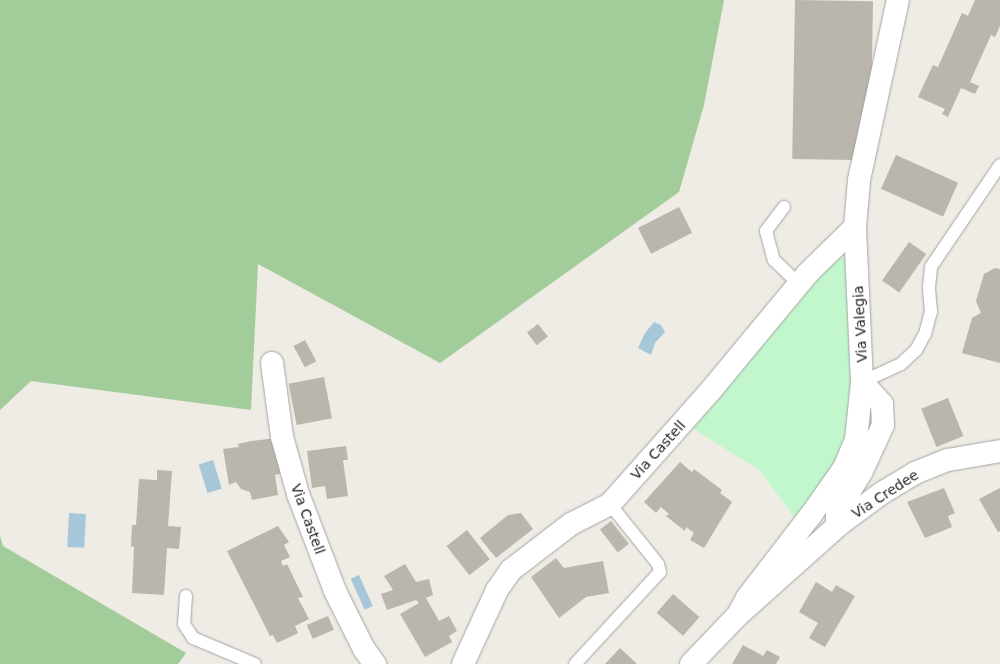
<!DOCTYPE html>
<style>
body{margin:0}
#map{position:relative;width:1000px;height:664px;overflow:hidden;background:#eeece4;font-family:"DejaVu Sans",sans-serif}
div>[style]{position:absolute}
.forest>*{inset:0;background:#a2cc9a}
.park>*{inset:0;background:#c2f7ce}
.water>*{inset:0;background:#a6c7da;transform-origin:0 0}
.building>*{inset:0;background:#bab5ad;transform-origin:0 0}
.roads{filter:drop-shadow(0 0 1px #a4a4a4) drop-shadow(0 0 1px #a4a4a4)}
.service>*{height:12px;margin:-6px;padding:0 6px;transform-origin:6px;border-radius:6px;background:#fff}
.minor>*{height:22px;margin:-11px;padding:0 11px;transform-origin:11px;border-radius:11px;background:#fff}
span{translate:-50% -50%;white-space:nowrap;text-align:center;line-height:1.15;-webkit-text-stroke:3px #fff;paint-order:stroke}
.street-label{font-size:14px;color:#1d1d1d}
</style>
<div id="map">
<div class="forest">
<i style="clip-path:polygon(0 0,724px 0,704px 105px,679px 192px,440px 363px,258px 264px,251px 410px,31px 381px,0 410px)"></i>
<i style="clip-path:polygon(0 536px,3px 546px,186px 653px,178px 664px,0 664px)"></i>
</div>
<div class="park">
<i style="clip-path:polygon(834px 254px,853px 262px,855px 358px,849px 437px,798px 522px,759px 470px,689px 426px)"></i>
</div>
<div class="water">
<i style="clip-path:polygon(654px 322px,661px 325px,665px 332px,655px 343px,651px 355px,638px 348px,645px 333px)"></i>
<i style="left:213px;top:460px;width:30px;height:15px;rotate:73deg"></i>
<i style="left:69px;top:513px;width:17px;height:34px;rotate:3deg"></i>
<i style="left:359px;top:575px;width:34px;height:9px;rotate:66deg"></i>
</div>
<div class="building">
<i style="left:795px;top:0;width:78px;height:159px;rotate:1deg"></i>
<i style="clip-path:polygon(975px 0,1000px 0,1000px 26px,995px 37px,991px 35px,970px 82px,979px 86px,975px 94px,961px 88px,948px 117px,942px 114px,945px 109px,918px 97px,933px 65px,938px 67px,962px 13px,968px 16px)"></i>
<i style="left:896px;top:155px;width:68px;height:37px;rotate:24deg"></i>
<i style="left:679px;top:207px;width:29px;height:46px;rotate:63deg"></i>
<i style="left:909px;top:242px;width:21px;height:47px;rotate:35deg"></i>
<i style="clip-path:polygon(995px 268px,1000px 269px,1000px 363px,962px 353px,972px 318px,981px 313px,976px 301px,984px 274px)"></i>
<i style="left:538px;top:324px;width:16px;height:14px;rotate:52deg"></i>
<i style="left:305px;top:340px;width:24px;height:13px;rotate:62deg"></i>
<i style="left:324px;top:377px;width:42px;height:36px;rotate:79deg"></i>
<i style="left:948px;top:398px;width:41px;height:29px;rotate:68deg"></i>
<i style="clip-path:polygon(276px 438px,283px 473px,275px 475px,278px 495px,252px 500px,250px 492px,241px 489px,236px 482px,229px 485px,223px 449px,239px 447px,238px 444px,251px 441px)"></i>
<i style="clip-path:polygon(346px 446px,348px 460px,343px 460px,348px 496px,327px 499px,325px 486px,312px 488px,307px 451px)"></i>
<i style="clip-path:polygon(680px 462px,692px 472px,694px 469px,722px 490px,720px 493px,732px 502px,704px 548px,690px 540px,694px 533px,686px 527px,685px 531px,666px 516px,669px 514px,661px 507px,656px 513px,644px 502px)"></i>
<i style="clip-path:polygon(157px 470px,172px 471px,168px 526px,181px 527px,179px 549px,167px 548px,164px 595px,132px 593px,134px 547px,131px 546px,132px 525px,136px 525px,139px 479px,157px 480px)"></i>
<i style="clip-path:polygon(944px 488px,955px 513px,948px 516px,952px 527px,925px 538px,907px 502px)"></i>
<i style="clip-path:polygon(1000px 488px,1000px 531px,998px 532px,979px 499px)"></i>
<i style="clip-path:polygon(521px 513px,533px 529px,496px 558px,480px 538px,508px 515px)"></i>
<i style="left:611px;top:521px;width:29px;height:14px;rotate:52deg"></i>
<i style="clip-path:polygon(278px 526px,289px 542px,284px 545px,290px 557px,281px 561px,283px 566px,287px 564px,303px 597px,298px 598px,309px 619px,295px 626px,298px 633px,277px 643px,273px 635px,270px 636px,227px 551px)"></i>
<i style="left:467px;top:530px;width:37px;height:26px;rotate:52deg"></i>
<i style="clip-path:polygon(556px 558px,564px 568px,603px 561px,609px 593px,586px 597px,559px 618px,531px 577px)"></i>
<i style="clip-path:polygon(405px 564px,416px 582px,429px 579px,433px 595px,426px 598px,439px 621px,449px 616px,457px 631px,449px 636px,452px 642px,425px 657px,400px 614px,419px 603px,416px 600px,387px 610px,381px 594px,393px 590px,384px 576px)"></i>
<i style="clip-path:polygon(816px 582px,832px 592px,836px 585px,855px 596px,825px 647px,809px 638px,818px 623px,799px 612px)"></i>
<i style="left:673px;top:594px;width:35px;height:25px;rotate:41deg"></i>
<i style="left:328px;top:616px;width:15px;height:23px;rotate:67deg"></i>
<i style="clip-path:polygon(743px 645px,763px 656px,767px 650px,780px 657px,776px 664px,732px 664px)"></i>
<i style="clip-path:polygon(620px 648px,637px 664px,605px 664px)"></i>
</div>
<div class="roads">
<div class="service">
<i style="left:784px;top:207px;width:30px;rotate:127deg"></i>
<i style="left:766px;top:231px;width:30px;rotate:75deg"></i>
<i style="left:774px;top:260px;width:35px;rotate:44deg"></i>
<i style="left:862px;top:382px;width:43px;rotate:-24.8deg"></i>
<i style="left:901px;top:364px;width:21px;rotate:-43deg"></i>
<i style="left:916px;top:350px;width:18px;rotate:-61deg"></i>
<i style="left:925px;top:334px;width:23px;rotate:-75deg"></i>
<i style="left:931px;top:312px;width:25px;rotate:-95deg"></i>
<i style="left:929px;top:287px;width:20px;rotate:-84deg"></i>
<i style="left:931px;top:267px;width:123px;rotate:-55.9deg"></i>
<i style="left:186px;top:596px;width:28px;rotate:94deg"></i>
<i style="left:184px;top:624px;width:17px;rotate:57deg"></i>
<i style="left:193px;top:638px;width:67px;rotate:22.8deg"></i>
<i style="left:575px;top:664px;width:125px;rotate:-47.3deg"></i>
<i style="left:660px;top:572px;width:8px;rotate:-104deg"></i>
<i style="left:658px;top:564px;width:77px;rotate:-128.7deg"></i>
</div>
<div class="minor">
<i style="left:272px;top:363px;width:75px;rotate:82.3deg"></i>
<i style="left:282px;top:437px;width:59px;rotate:74.3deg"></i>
<i style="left:298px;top:494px;width:104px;rotate:69.1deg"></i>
<i style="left:335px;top:591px;width:65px;rotate:63.4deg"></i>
<i style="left:364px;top:649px;width:19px;rotate:54deg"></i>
<i style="left:841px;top:523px;width:6px;rotate:-129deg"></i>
<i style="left:837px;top:518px;width:7px;rotate:-90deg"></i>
<i style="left:837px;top:511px;width:45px;rotate:-57.7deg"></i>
<i style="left:861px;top:473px;width:53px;rotate:-65.4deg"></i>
<i style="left:883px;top:425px;width:21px;rotate:-93deg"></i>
<i style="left:882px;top:404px;width:30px;rotate:-132deg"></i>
<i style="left:738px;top:615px;width:19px;rotate:-62deg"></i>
<i style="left:747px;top:598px;width:105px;rotate:-52.4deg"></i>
<i style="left:811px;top:515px;width:57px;rotate:-54.9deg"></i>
<i style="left:844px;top:468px;width:30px;rotate:-67deg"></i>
<i style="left:856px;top:440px;width:58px;rotate:-84.1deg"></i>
<i style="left:862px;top:382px;width:155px;rotate:-92.6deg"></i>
<i style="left:855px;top:227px;width:47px;rotate:-85.1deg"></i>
<i style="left:859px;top:180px;width:184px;rotate:-77.8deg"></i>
<i style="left:463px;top:664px;width:81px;rotate:-65.3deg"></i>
<i style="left:497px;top:590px;width:24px;rotate:-55deg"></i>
<i style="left:511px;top:570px;width:76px;rotate:-37.5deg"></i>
<i style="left:571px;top:524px;width:44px;rotate:-27.1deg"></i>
<i style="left:610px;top:504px;width:154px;rotate:-48.4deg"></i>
<i style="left:712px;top:389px;width:149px;rotate:-50.4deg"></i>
<i style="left:807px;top:274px;width:67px;rotate:-44.4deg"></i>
<i style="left:691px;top:664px;width:68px;rotate:-46.2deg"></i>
<i style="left:738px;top:615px;width:138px;rotate:-41.8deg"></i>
<i style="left:841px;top:523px;width:51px;rotate:-36.2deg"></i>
<i style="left:882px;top:493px;width:39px;rotate:-31deg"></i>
<i style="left:915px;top:473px;width:35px;rotate:-22deg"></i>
<i style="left:948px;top:460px;width:53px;rotate:-9.8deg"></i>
</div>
</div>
<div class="street-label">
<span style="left:860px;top:324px;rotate:-93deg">Via Valegia</span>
<span style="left:658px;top:450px;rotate:-48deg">Via Castell</span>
<span style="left:885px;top:494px;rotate:-33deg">Via Credee</span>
<span style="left:308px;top:519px;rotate:70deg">Via Castell</span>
</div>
</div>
